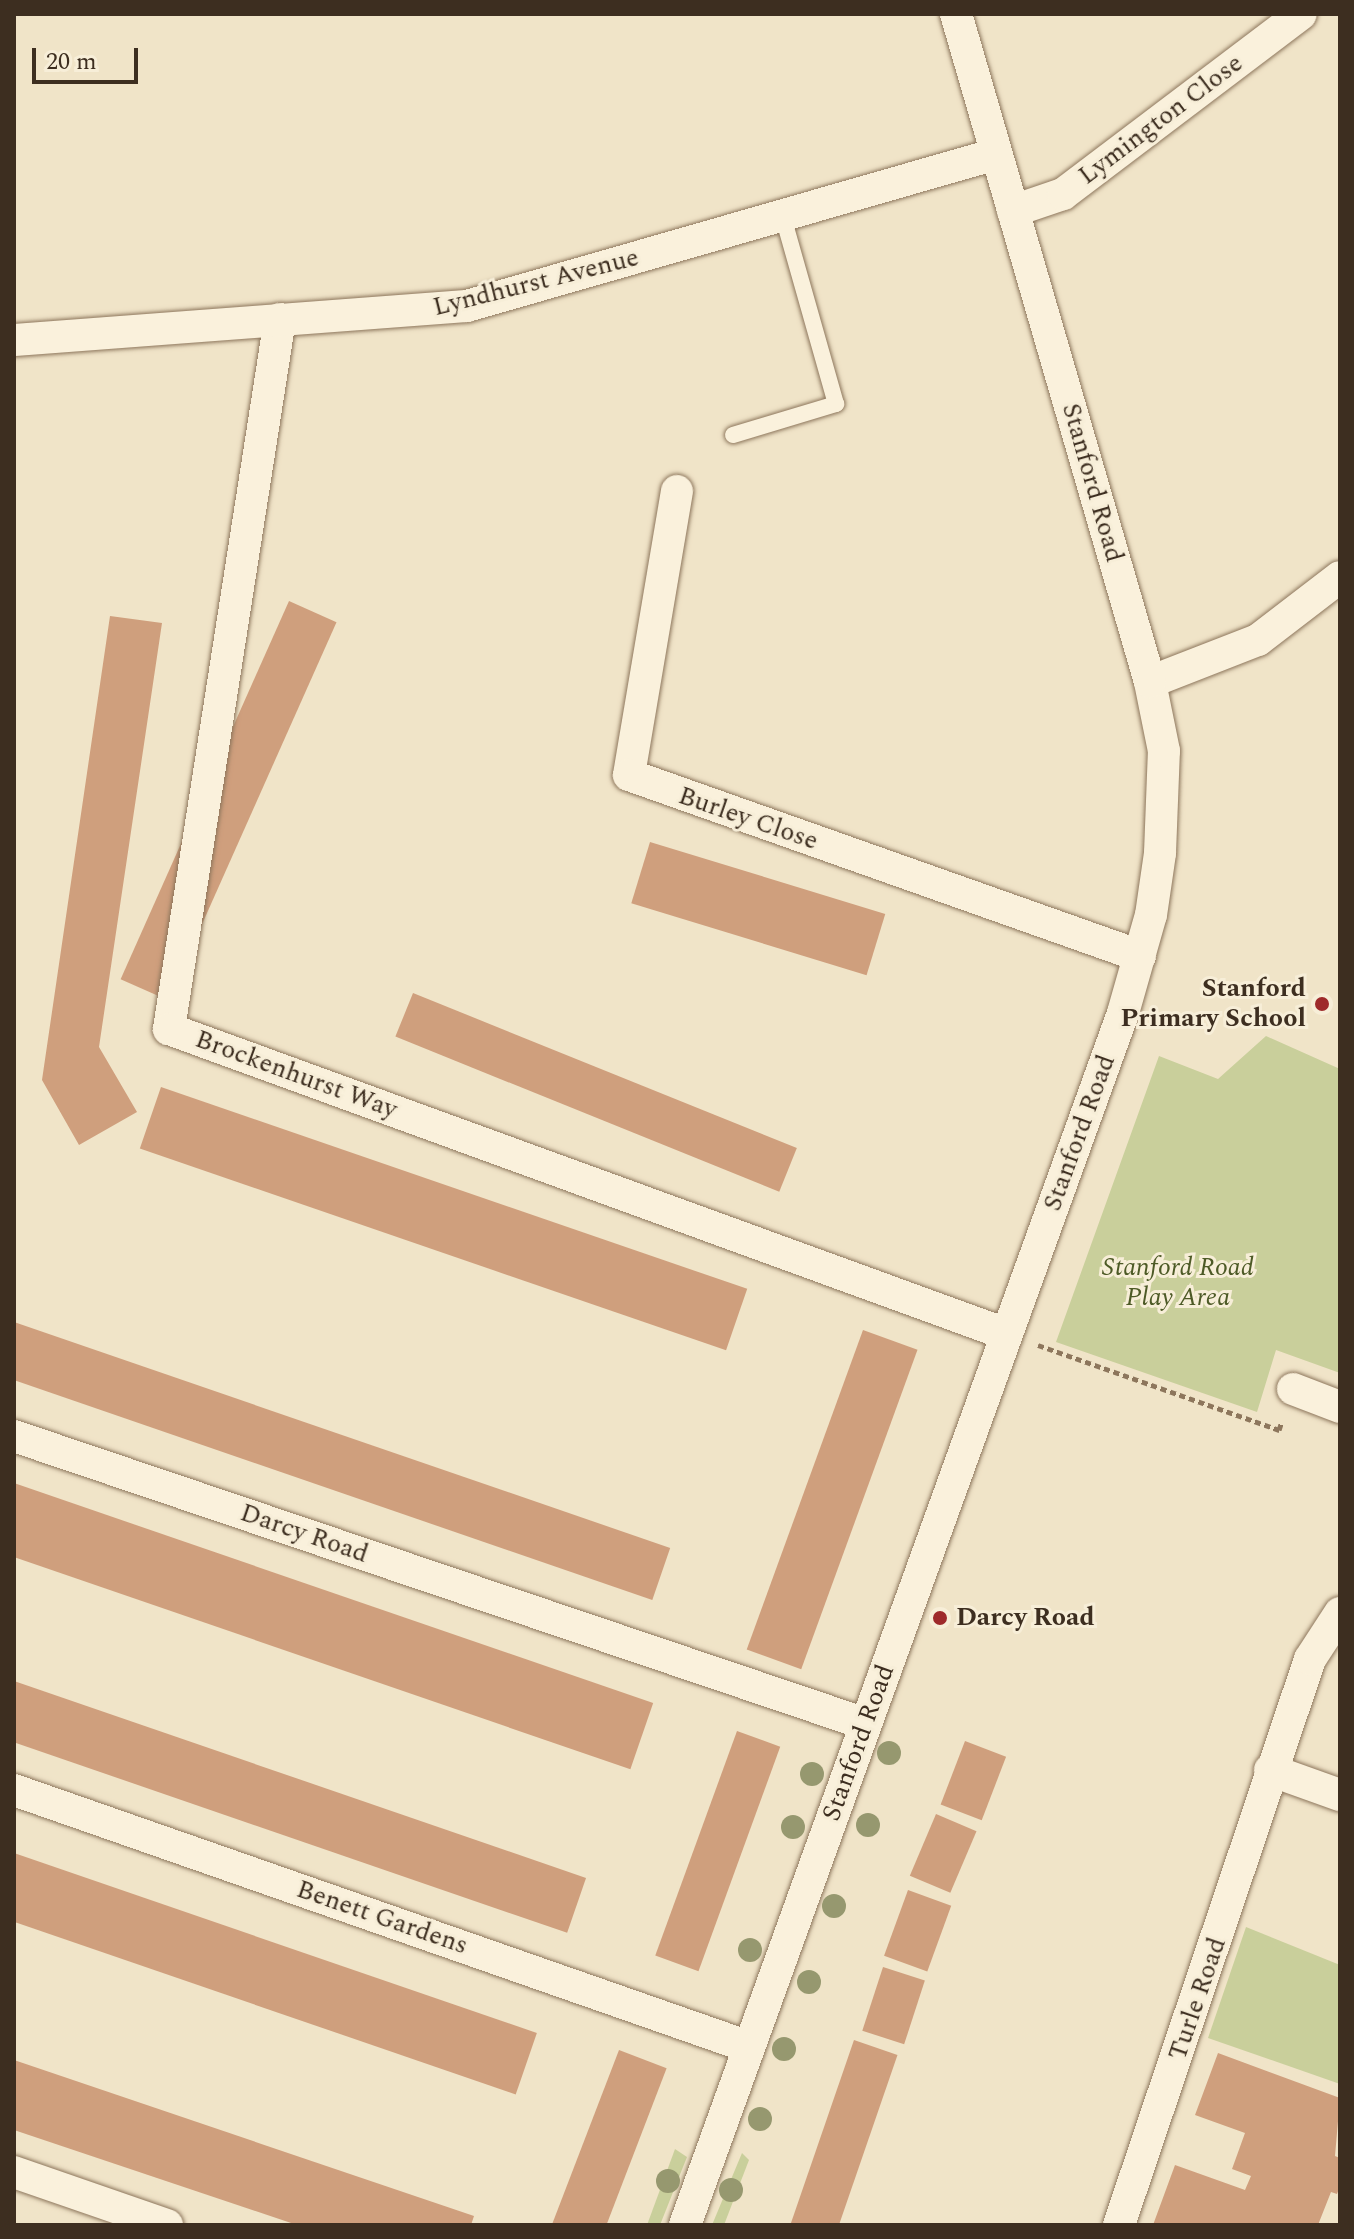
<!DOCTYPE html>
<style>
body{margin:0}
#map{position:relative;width:1354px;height:2239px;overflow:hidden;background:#f0e4c8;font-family:Spectral,serif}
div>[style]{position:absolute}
.green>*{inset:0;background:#c9cf9b}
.building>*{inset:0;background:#cf9f7d;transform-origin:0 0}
.path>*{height:5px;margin-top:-2.5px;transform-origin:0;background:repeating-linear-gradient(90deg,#8d765c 0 6px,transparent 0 10px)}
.roads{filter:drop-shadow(0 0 2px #8d765c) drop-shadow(0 0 2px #8d765c)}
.lane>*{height:16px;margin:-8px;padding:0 8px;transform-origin:8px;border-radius:8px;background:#faf1dc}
.street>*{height:32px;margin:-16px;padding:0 16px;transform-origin:16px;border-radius:16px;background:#faf1dc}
.trees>*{width:24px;height:24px;margin:-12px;border-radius:50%;background:#96986f}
.dots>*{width:22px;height:22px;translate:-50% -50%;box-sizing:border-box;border:4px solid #f7eed8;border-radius:50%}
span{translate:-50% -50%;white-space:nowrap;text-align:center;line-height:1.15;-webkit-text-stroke:6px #f7eed8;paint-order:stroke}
.street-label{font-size:26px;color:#3d2e20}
.poi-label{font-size:26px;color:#3d2e20;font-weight:700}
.right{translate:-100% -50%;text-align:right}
.left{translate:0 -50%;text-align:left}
.park-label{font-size:26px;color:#4d5a26;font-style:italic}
.frame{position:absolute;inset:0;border:16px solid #3d2e20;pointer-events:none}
.scale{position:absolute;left:32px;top:48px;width:106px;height:36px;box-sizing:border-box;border:4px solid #3d2e20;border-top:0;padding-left:10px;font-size:24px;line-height:28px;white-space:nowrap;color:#3d2e20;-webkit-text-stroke:6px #f7eed8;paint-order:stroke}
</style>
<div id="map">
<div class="green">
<i style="clip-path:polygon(1266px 1036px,1340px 1069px,1340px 1373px,1276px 1350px,1257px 1412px,1056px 1342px,1159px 1056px,1218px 1079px)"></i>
<i style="clip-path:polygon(1246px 1927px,1340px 1965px,1340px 2084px,1208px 2038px)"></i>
<i style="clip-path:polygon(675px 2149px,687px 2157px,660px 2225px,647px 2225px)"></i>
<i style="clip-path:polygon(742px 2153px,749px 2160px,724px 2225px,712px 2225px)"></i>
</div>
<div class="building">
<i style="left:289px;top:601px;width:52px;height:414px;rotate:24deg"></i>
<i style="clip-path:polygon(110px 616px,162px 623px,99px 1047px,137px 1112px,79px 1145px,42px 1080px)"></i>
<i style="left:650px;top:842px;width:246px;height:64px;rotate:17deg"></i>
<i style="left:413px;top:993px;width:414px;height:47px;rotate:22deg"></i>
<i style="left:161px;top:1087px;width:620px;height:65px;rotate:19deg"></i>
<i style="left:14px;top:1322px;width:694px;height:55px;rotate:19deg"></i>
<i style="left:863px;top:1330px;width:58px;height:340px;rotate:20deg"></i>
<i style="left:14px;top:1483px;width:676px;height:70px;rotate:19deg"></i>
<i style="left:14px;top:1681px;width:605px;height:58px;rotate:19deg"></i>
<i style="left:737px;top:1731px;width:46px;height:239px;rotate:20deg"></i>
<i style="left:965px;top:1741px;width:44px;height:68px;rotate:21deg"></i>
<i style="left:936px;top:1814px;width:44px;height:67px;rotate:23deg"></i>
<i style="left:14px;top:1853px;width:553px;height:65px;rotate:19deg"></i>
<i style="left:908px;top:1890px;width:46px;height:70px;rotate:20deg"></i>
<i style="left:883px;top:1967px;width:44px;height:67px;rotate:18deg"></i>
<i style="left:854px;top:2040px;width:46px;height:196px;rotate:19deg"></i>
<i style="left:619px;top:2050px;width:51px;height:187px;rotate:21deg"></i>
<i style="clip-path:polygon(1218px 2053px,1340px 2098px,1335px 2156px,1340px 2158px,1340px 2186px,1337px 2194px,1331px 2192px,1318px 2225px,1153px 2225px,1175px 2165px,1245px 2190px,1251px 2176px,1232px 2169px,1245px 2133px,1195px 2115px)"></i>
<i style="clip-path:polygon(14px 2060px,474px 2216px,471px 2225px,297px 2225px,14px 2130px)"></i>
</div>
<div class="path">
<i style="left:1038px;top:1345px;width:256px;rotate:19.4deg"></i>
<i style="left:1279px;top:1430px;width:9px;rotate:-72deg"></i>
</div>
<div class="roads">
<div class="lane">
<i style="left:733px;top:435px;width:108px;rotate:-16.8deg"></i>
<i style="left:836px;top:404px;width:198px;rotate:-105.8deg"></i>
</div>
<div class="street">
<i style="left:1013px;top:211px;width:53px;rotate:-18.8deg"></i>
<i style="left:1063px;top:194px;width:298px;rotate:-37.1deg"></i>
<i style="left:280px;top:319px;width:719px;rotate:98.89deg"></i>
<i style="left:169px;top:1029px;width:891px;rotate:20.02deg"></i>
<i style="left:14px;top:340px;width:454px;rotate:-4.3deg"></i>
<i style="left:467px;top:306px;width:550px;rotate:-16.03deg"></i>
<i style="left:677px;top:491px;width:288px;rotate:99.6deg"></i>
<i style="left:629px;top:775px;width:542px;rotate:19.5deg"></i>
<i style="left:1150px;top:682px;width:116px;rotate:-21.3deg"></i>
<i style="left:1258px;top:640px;width:103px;rotate:-37.5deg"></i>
<i style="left:1293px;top:1389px;width:50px;rotate:21deg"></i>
<i style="left:14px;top:1436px;width:899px;rotate:18.68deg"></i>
<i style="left:1270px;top:1770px;width:74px;rotate:19.7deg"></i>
<i style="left:14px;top:1790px;width:779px;rotate:19.27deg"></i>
<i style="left:14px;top:2172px;width:162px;rotate:19.1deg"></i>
<i style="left:685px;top:2225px;width:1289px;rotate:-70.13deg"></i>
<i style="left:1123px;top:1013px;width:102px;rotate:-74.1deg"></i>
<i style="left:1151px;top:915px;width:63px;rotate:-81.7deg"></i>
<i style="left:1160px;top:853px;width:102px;rotate:-87.8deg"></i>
<i style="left:1164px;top:751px;width:70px;rotate:-101.5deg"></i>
<i style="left:1150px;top:682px;width:696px;rotate:-106.19deg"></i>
<i style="left:1119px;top:2225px;width:597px;rotate:-71.35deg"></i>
<i style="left:1310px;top:1659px;width:55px;rotate:-56.9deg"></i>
</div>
</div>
<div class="trees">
<i style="left:889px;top:1753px"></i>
<i style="left:812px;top:1774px"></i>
<i style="left:868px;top:1825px"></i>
<i style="left:793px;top:1827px"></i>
<i style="left:834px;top:1906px"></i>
<i style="left:750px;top:1950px"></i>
<i style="left:809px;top:1982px"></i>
<i style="left:784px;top:2049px"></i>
<i style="left:760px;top:2119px"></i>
<i style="left:668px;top:2181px"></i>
<i style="left:731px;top:2190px"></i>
</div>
<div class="dots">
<i style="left:1322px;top:1004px;background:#9e2a2b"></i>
<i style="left:940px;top:1618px;background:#9e2a2b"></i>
</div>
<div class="street-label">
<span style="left:1161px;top:120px;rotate:-37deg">Lymington Close</span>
<span style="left:536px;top:283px;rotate:-14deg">Lyndhurst Avenue</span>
<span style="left:1092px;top:483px;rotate:74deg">Stanford Road</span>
<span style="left:748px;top:819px;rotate:19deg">Burley Close</span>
<span style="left:296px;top:1075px;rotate:20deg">Brockenhurst Way</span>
<span style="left:1080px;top:1133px;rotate:-70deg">Stanford Road</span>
<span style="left:304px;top:1534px;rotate:19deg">Darcy Road</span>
<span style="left:859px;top:1743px;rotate:-70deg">Stanford Road</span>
<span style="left:382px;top:1918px;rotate:19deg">Benett Gardens</span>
<span style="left:1198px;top:1999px;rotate:-71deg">Turle Road</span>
</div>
<div class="poi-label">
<span class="right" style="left:1306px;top:1004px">Stanford<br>Primary School</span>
<span class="left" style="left:956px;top:1618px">Darcy Road</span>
</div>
<div class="park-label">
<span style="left:1178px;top:1283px">Stanford Road<br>Play Area</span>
</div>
<div class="frame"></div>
<div class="scale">20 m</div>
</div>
